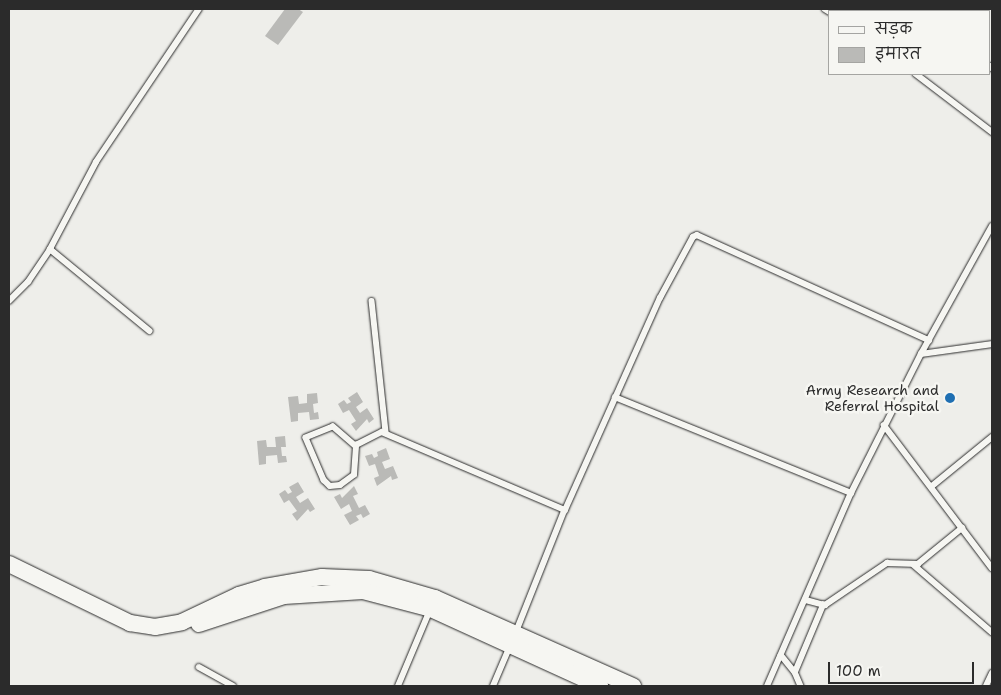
<!DOCTYPE html>
<meta charset="utf-8">
<style>
body{margin:0}
#map{position:relative;width:1001px;height:695px;overflow:hidden;background:#eeeeea;font-family:"Shantell Sans","Playpen Sans Deva",sans-serif}
div>[style]{position:absolute}
.building>*{inset:0;background:#babab7}
.roads{filter:drop-shadow(0 0 1px #2b2b2b) drop-shadow(0 0 1px #2b2b2b)}
.lane>*{height:5.5px;margin:-2.75px;padding:0 2.75px;transform-origin:2.75px;border-radius:2.75px;background:#f6f6f2}
.secondary>*{height:16px;margin:-8px;padding:0 8px;transform-origin:8px;border-radius:8px;background:#f6f6f2}
.dots>*{width:14px;height:14px;translate:-50% -50%;box-sizing:border-box;border:2px solid #f6f6f2;border-radius:50%}
span{translate:-50% -50%;white-space:nowrap;text-align:center;line-height:1.15;-webkit-text-stroke:5px #f6f6f2;paint-order:stroke}
.poi-label{font-size:14px;color:#2b2b2b}
.right{translate:-100% -50%;text-align:right}
.frame{position:absolute;inset:0;border:10px solid #2b2b2b;pointer-events:none}
.legend{position:absolute;left:828px;top:10px;width:162px;height:65px;box-sizing:border-box;background:#f6f6f2;border:1px solid #a5a5a2;margin:0;padding:6px 9px;list-style:none;font-size:15px;color:#2b2b2b}
.legend li{display:flex;align-items:center;gap:10px;height:25px}
.legend b{width:25px;border:1px solid #a5a5a2}
.scale{position:absolute;left:828px;top:662px;width:146px;height:22px;box-sizing:border-box;border:2px solid #2b2b2b;border-top:0;padding-left:6px;font-size:15px;line-height:18px;white-space:nowrap;color:#2b2b2b;-webkit-text-stroke:4px #f6f6f2;paint-order:stroke}
</style>
<div id="map">
<div class="building">
<i style="clip-path:polygon(285px 9px,298px 9px,303px 12px,278px 45px,265px 36px)"></i>
<i style="clip-path:polygon(357px 392px,363px 402px,356px 407px,360px 413px,367px 408px,374px 419px,369px 423px,367px 419px,356px 431px,351px 424px,356px 421px,349px 410px,343px 413px,338px 404px,344px 400px,347px 404px,351px 402px,348px 398px)"></i>
<i style="clip-path:polygon(317px 393px,318px 403px,313px 404px,314px 413px,318px 412px,319px 419px,310px 420px,309px 412px,298px 413px,298px 421px,291px 422px,288px 397px,298px 396px,299px 404px,307px 403px,307px 394px)"></i>
<i style="clip-path:polygon(285px 436px,286px 447px,281px 447px,282px 456px,286px 456px,287px 462px,278px 463px,277px 455px,266px 456px,266px 464px,259px 465px,257px 441px,266px 440px,267px 447px,276px 447px,275px 437px)"></i>
<i style="clip-path:polygon(386px 448px,390px 459px,382px 462px,385px 469px,393px 466px,398px 478px,392px 480px,391px 476px,377px 486px,374px 478px,379px 476px,375px 464px,369px 466px,365px 456px,372px 454px,374px 458px,378px 456px,377px 452px)"></i>
<i style="clip-path:polygon(298px 482px,304px 492px,296px 497px,300px 503px,308px 498px,315px 509px,310px 512px,308px 509px,297px 521px,292px 514px,297px 511px,289px 500px,284px 503px,279px 494px,285px 490px,288px 494px,292px 492px,289px 487px)"></i>
<i style="clip-path:polygon(354px 486px,358px 494px,353px 496px,359px 508px,365px 505px,370px 514px,363px 518px,361px 514px,356px 516px,359px 520px,350px 525px,344px 515px,352px 511px,349px 504px,341px 509px,334px 497px,340px 494px,342px 498px)"></i>
</div>
<div class="roads">
<div class="lane">
<i style="left:825px;top:9px;width:6px;rotate:31deg"></i>
<i style="left:948px;top:9px;width:5px;rotate:22deg"></i>
<i style="left:977px;top:11px;width:2px;rotate:-63deg"></i>
<i style="left:990px;top:66px;width:3px;rotate:45deg"></i>
<i style="left:916px;top:74px;width:96px;rotate:37.3deg"></i>
<i style="left:50px;top:249px;width:129px;rotate:39.4deg"></i>
<i style="left:9px;top:301px;width:27px;rotate:-45deg"></i>
<i style="left:28px;top:282px;width:40px;rotate:-56deg"></i>
<i style="left:50px;top:249px;width:98px;rotate:-62.1deg"></i>
<i style="left:96px;top:162px;width:184px;rotate:-56.1deg"></i>
<i style="left:372px;top:301px;width:133px;rotate:83.9deg"></i>
<i style="left:921px;top:354px;width:72px;rotate:-8deg"></i>
<i style="left:615px;top:397px;width:255px;rotate:22.1deg"></i>
<i style="left:884px;top:425px;width:179px;rotate:52.9deg"></i>
<i style="left:355px;top:446px;width:29px;rotate:-139deg"></i>
<i style="left:333px;top:427px;width:29px;rotate:158deg"></i>
<i style="left:306px;top:438px;width:46px;rotate:66.8deg"></i>
<i style="left:324px;top:480px;width:8px;rotate:45deg"></i>
<i style="left:330px;top:486px;width:10px;rotate:-6deg"></i>
<i style="left:340px;top:485px;width:17px;rotate:-36deg"></i>
<i style="left:354px;top:475px;width:30px;rotate:-86deg"></i>
<i style="left:356px;top:445px;width:29px;rotate:-27deg"></i>
<i style="left:382px;top:432px;width:199px;rotate:23.1deg"></i>
<i style="left:565px;top:510px;width:132px;rotate:111.7deg"></i>
<i style="left:931px;top:487px;width:79px;rotate:-39.3deg"></i>
<i style="left:565px;top:510px;width:232px;rotate:-65.9deg"></i>
<i style="left:660px;top:298px;width:69px;rotate:-61.6deg"></i>
<i style="left:693px;top:237px;width:4px;rotate:-27deg"></i>
<i style="left:697px;top:235px;width:255px;rotate:24.4deg"></i>
<i style="left:914px;top:565px;width:103px;rotate:40.7deg"></i>
<i style="left:806px;top:600px;width:20px;rotate:15deg"></i>
<i style="left:825px;top:605px;width:75px;rotate:-34.1deg"></i>
<i style="left:887px;top:563px;width:31px;rotate:2deg"></i>
<i style="left:918px;top:564px;width:57px;rotate:-39.3deg"></i>
<i style="left:781px;top:655px;width:22px;rotate:51deg"></i>
<i style="left:795px;top:672px;width:15px;rotate:67deg"></i>
<i style="left:199px;top:667px;width:39px;rotate:29deg"></i>
<i style="left:795px;top:672px;width:73px;rotate:-67.3deg"></i>
<i style="left:398px;top:686px;width:82px;rotate:-67.2deg"></i>
<i style="left:493px;top:686px;width:43px;rotate:-67deg"></i>
<i style="left:767px;top:686px;width:210px;rotate:-66.5deg"></i>
<i style="left:851px;top:493px;width:156px;rotate:-63.3deg"></i>
<i style="left:921px;top:354px;width:146px;rotate:-61deg"></i>
<i style="left:986px;top:686px;width:14px;rotate:-65deg"></i>
</div>
<div class="secondary">
<i style="left:9px;top:564px;width:135px;rotate:26deg"></i>
<i style="left:130px;top:623px;width:25px;rotate:9deg"></i>
<i style="left:155px;top:627px;width:27px;rotate:-10deg"></i>
<i style="left:182px;top:622px;width:63px;rotate:-25.3deg"></i>
<i style="left:239px;top:595px;width:27px;rotate:-17deg"></i>
<i style="left:265px;top:587px;width:58px;rotate:-10deg"></i>
<i style="left:322px;top:577px;width:47px;rotate:2.4deg"></i>
<i style="left:369px;top:579px;width:69px;rotate:16.1deg"></i>
<i style="left:435px;top:598px;width:217px;rotate:24deg"></i>
<i style="left:199px;top:624px;width:89px;rotate:-18.2deg"></i>
<i style="left:284px;top:596px;width:79px;rotate:-3.6deg"></i>
<i style="left:363px;top:591px;width:70px;rotate:14.8deg"></i>
<i style="left:431px;top:609px;width:186px;rotate:24.5deg"></i>
</div>
</div>
<div class="dots">
<i style="left:950px;top:398px;background:#1f6fb2"></i>
</div>
<div class="poi-label">
<span class="right" style="left:939px;top:398px">Army Research and<br>Referral Hospital</span>
</div>
<div class="frame"></div>
<ul class="legend">
<li><b style="height:6px;background:#f6f6f2"></b>सड़क</li>
<li><b style="height:14px;background:#babab7"></b>इमारत</li>
</ul>
<div class="scale">100 m</div>
</div>
